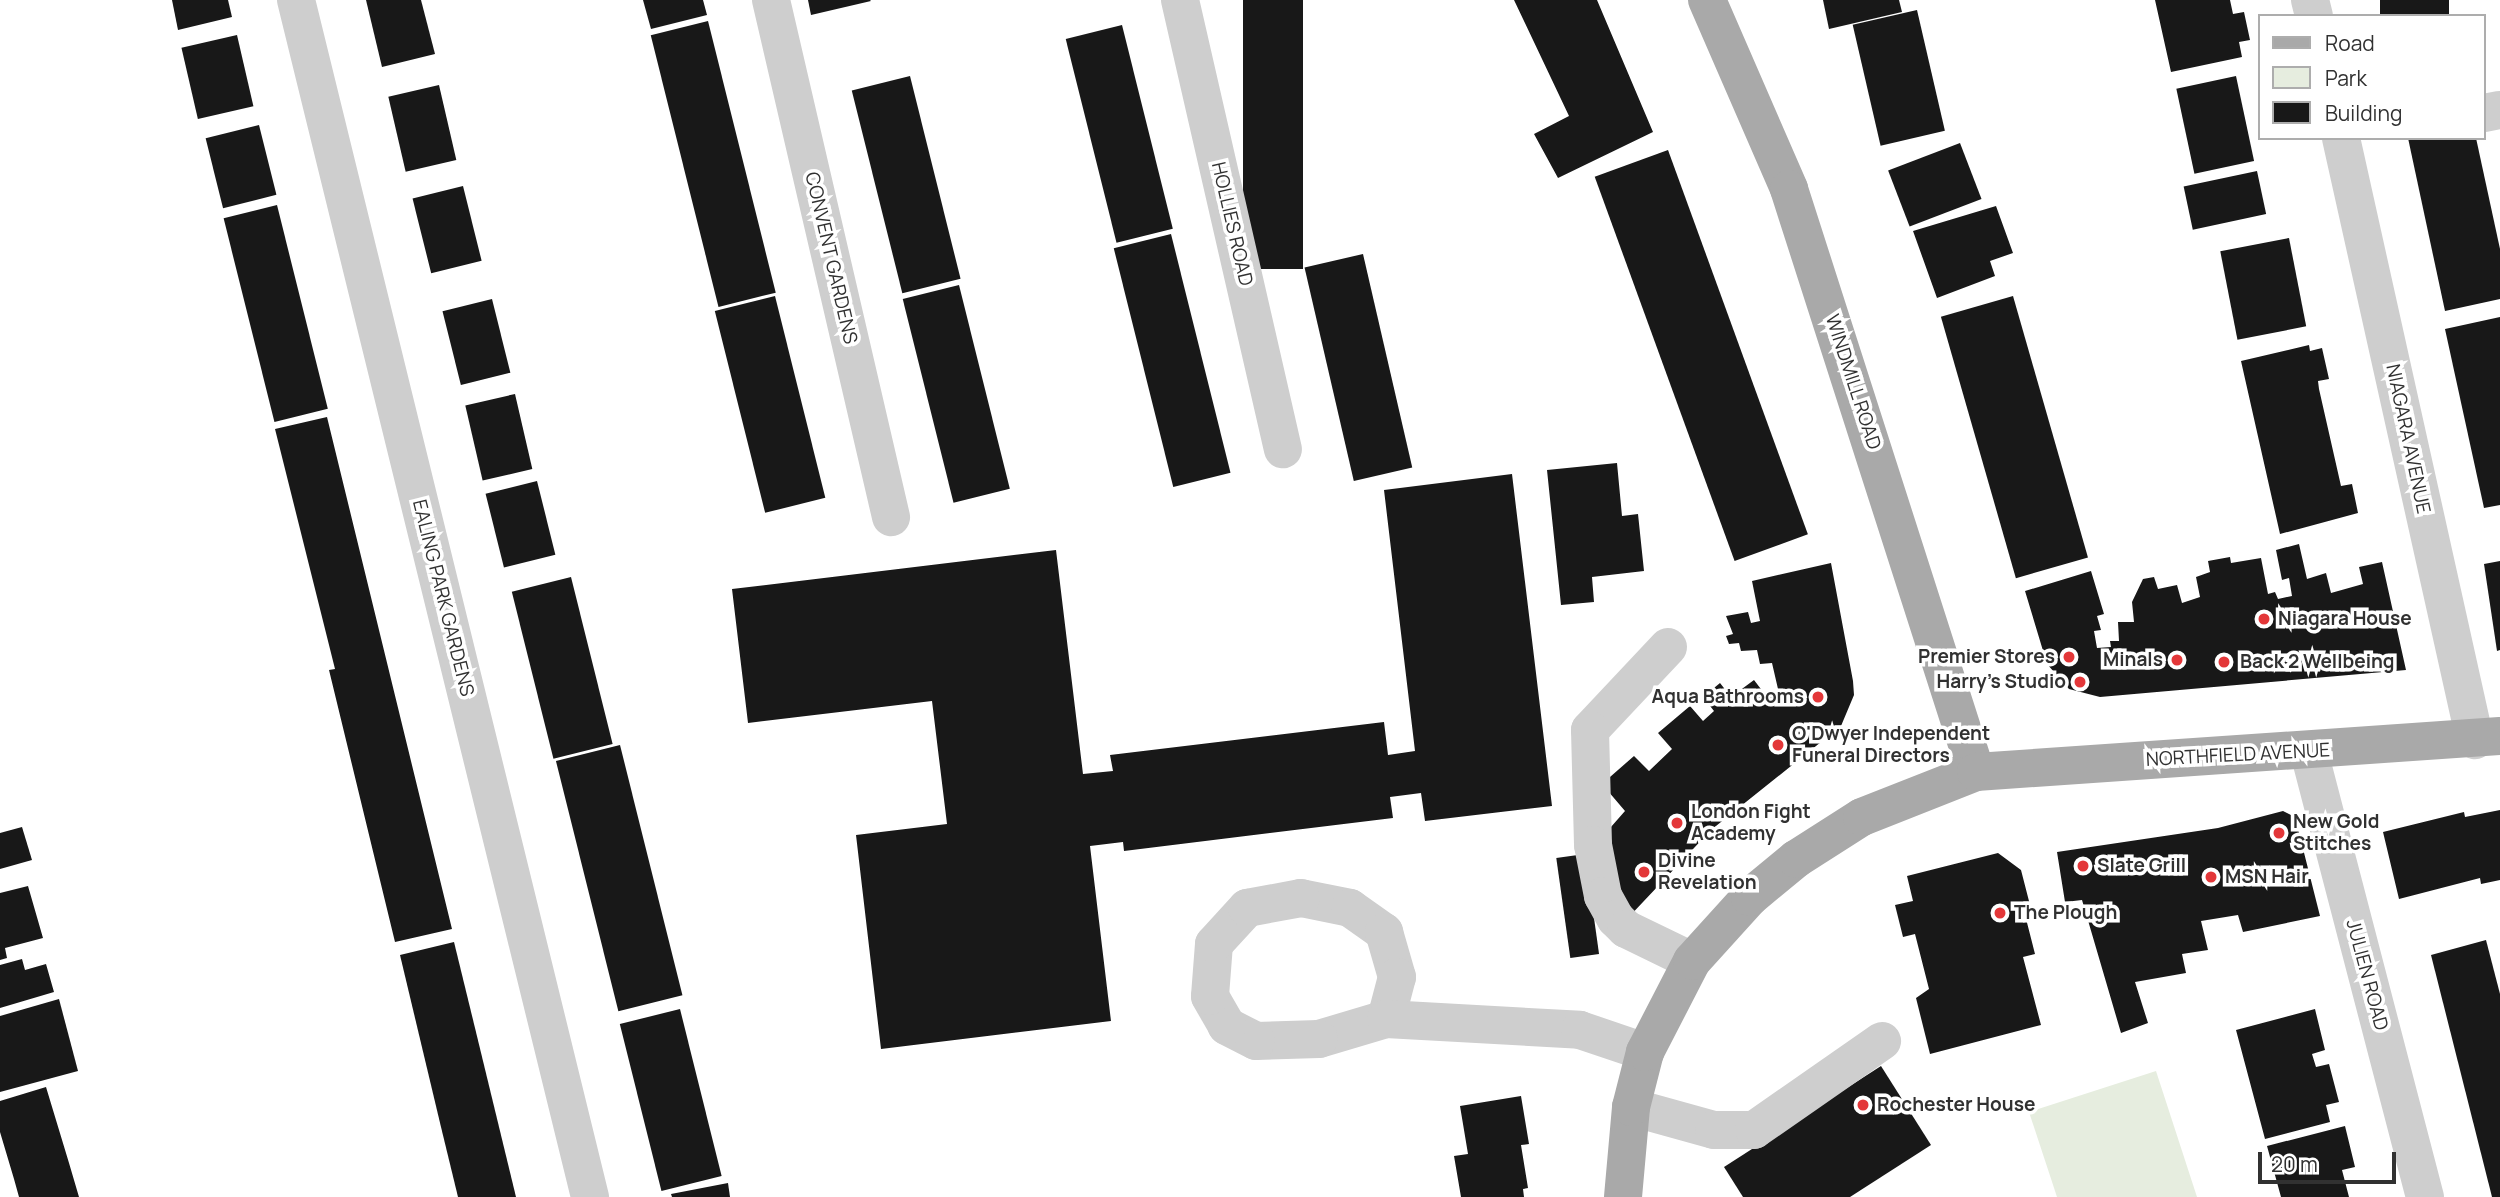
<!DOCTYPE html>
<style>
body{margin:0}
#map{position:relative;width:2500px;height:1197px;overflow:hidden;background:#fff;font-family:Manrope,sans-serif}
div>[style]{position:absolute}
.green>*{inset:0;background:#e6eddf}
.building>*{inset:0;background:#181818;transform-origin:0 0}
.minor>*{height:38px;margin:-19px;padding:0 19px;transform-origin:19px;border-radius:19px;background:#cecece}
.major>*{height:38px;margin:-19px;padding:0 19px;transform-origin:19px;border-radius:19px;background:#a9a9a9}
.dots>*{width:19px;height:19px;translate:-50% -50%;box-sizing:border-box;border:4px solid #fff;border-radius:50%}
span{translate:-50% -50%;white-space:nowrap;text-align:center;line-height:1.15;-webkit-text-stroke:7px #fff;paint-order:stroke}
.street-label{font-size:19px;color:#313131}
.poi-label{font-size:19px;color:#313131;font-weight:700}
.left{translate:0 -50%;text-align:left}
.right{translate:-100% -50%;text-align:right}
.legend{position:absolute;left:2258px;top:14px;width:228px;height:126px;box-sizing:border-box;background:#fff;border:2px solid #adadad;margin:0;padding:9px 12px;list-style:none;font-size:21px;color:#313131}
.legend li{display:flex;align-items:center;gap:14px;height:35px}
.legend b{width:35px;border:2px solid #adadad}
.scale{position:absolute;left:2258px;top:1152px;width:138px;height:32px;box-sizing:border-box;border:4px solid #313131;border-top:0;padding-left:9px;font-size:21px;line-height:24px;white-space:nowrap;color:#313131;-webkit-text-stroke:5px #fff;paint-order:stroke}
</style>
<div id="map">
<div class="green">
<i style="clip-path:polygon(2156px 1071px,2197px 1197px,2057px 1197px,2029px 1112px)"></i>
</div>
<div class="building">
<i style="clip-path:polygon(172px 0,228px 0,232px 17px,178px 30px)"></i>
<i style="clip-path:polygon(366px 0,421px 0,435px 54px,382px 67px)"></i>
<i style="clip-path:polygon(643px 0,703px 0,707px 15px,651px 29px)"></i>
<i style="clip-path:polygon(808px 0,870px 0,871px 1px,811px 15px)"></i>
<i style="left:1243px;top:0;width:60px;height:269px"></i>
<i style="clip-path:polygon(1514px 0,1597px 0,1653px 132px,1558px 178px,1534px 134px,1569px 116px)"></i>
<i style="clip-path:polygon(1823px 0,1899px 0,1902px 12px,1829px 29px)"></i>
<i style="clip-path:polygon(2155px 0,2230px 0,2233px 14px,2244px 12px,2250px 40px,2239px 42px,2242px 57px,2171px 72px)"></i>
<i style="left:2380px;top:0;width:69px;height:16px"></i>
<i style="left:1917px;top:10px;width:124px;height:66px;rotate:77deg"></i>
<i style="left:708px;top:21px;width:280px;height:59px;rotate:76deg"></i>
<i style="left:1122px;top:25px;width:210px;height:58px;rotate:76deg"></i>
<i style="left:237px;top:35px;width:73px;height:57px;rotate:77deg"></i>
<i style="left:910px;top:76px;width:209px;height:60px;rotate:76deg"></i>
<i style="left:2236px;top:76px;width:87px;height:61px;rotate:78deg"></i>
<i style="left:439px;top:85px;width:77px;height:52px;rotate:77deg"></i>
<i style="left:259px;top:125px;width:72px;height:55px;rotate:76deg"></i>
<i style="clip-path:polygon(2408px 138px,2476px 138px,2500px 249px,2500px 299px,2445px 311px)"></i>
<i style="left:1960px;top:143px;width:60px;height:77px;rotate:69deg"></i>
<i style="left:1668px;top:150px;width:409px;height:78px;rotate:70deg"></i>
<i style="left:2257px;top:171px;width:44px;height:75px;rotate:78deg"></i>
<i style="left:463px;top:186px;width:77px;height:52px;rotate:76deg"></i>
<i style="left:277px;top:205px;width:210px;height:55px;rotate:76deg"></i>
<i style="clip-path:polygon(1996px 206px,2013px 253px,1990px 261px,1995px 276px,1937px 298px,1913px 231px)"></i>
<i style="left:1171px;top:234px;width:246px;height:59px;rotate:76deg"></i>
<i style="left:2289px;top:238px;width:90px;height:70px;rotate:79deg"></i>
<i style="left:1363px;top:254px;width:219px;height:60px;rotate:77deg"></i>
<i style="left:959px;top:285px;width:210px;height:58px;rotate:76deg"></i>
<i style="left:775px;top:296px;width:208px;height:62px;rotate:76deg"></i>
<i style="left:2013px;top:296px;width:272px;height:75px;rotate:74deg"></i>
<i style="left:492px;top:299px;width:76px;height:51px;rotate:76deg"></i>
<i style="clip-path:polygon(2500px 317px,2500px 505px,2484px 508px,2445px 329px)"></i>
<i style="clip-path:polygon(2309px 345px,2310px 351px,2322px 348px,2329px 379px,2318px 381px,2319px 389px,2341px 486px,2352px 484px,2358px 513px,2280px 534px,2241px 361px)"></i>
<i style="left:515px;top:394px;width:77px;height:51px;rotate:77deg"></i>
<i style="clip-path:polygon(327px 417px,452px 929px,395px 942px,329px 670px,335px 669px,275px 429px)"></i>
<i style="clip-path:polygon(1617px 463px,1622px 516px,1638px 514px,1644px 571px,1592px 577px,1594px 602px,1561px 605px,1547px 470px)"></i>
<i style="clip-path:polygon(1512px 474px,1552px 806px,1425px 821px,1421px 793px,1390px 797px,1393px 818px,1124px 851px,1123px 842px,1090px 846px,1111px 1021px,881px 1049px,856px 835px,947px 824px,932px 701px,748px 723px,732px 589px,1056px 550px,1083px 774px,1113px 771px,1110px 755px,1384px 722px,1388px 755px,1415px 751px,1384px 490px)"></i>
<i style="left:537px;top:481px;width:76px;height:53px;rotate:76deg"></i>
<i style="clip-path:polygon(2299px 544px,2307px 579px,2326px 573px,2331px 593px,2363px 584px,2359px 567px,2382px 562px,2406px 670px,2100px 697px,2069px 689px,2047px 664px,2025px 591px,2091px 571px,2104px 614px,2097px 616px,2101px 630px,2094px 631px,2097px 648px,2111px 647px,2110px 641px,2119px 641px,2118px 622px,2134px 622px,2132px 602px,2143px 579px,2154px 577px,2158px 589px,2177px 585px,2182px 603px,2200px 597px,2196px 577px,2210px 572px,2208px 561px,2230px 557px,2231px 563px,2261px 558px,2268px 594px,2275px 592px,2278px 599px,2292px 596px,2289px 578px,2282px 580px,2276px 550px)"></i>
<i style="clip-path:polygon(2500px 561px,2500px 650px,2497px 651px,2484px 564px)"></i>
<i style="clip-path:polygon(1831px 563px,1853px 681px,1854px 695px,1841px 726px,1711px 830px,1626px 920px,1596px 844px,1625px 811px,1602px 784px,1634px 756px,1649px 771px,1672px 749px,1658px 733px,1690px 706px,1703px 721px,1714px 711px,1703px 697px,1720px 683px,1731px 697px,1754px 680px,1767px 697px,1778px 689px,1772px 663px,1760px 664px,1757px 650px,1741px 651px,1739px 643px,1729px 644px,1726px 636px,1733px 634px,1726px 616px,1748px 612px,1751px 623px,1760px 621px,1752px 581px)"></i>
<i style="left:571px;top:577px;width:172px;height:61px;rotate:76deg"></i>
<i style="left:620px;top:745px;width:258px;height:66px;rotate:76deg"></i>
<i style="clip-path:polygon(2500px 810px,2500px 880px,2481px 884px,2480px 878px,2399px 899px,2383px 832px,2464px 812px,2465px 817px)"></i>
<i style="clip-path:polygon(2283px 811px,2295px 817px,2320px 916px,2243px 932px,2238px 915px,2201px 921px,2208px 950px,2182px 954px,2186px 973px,2135px 982px,2148px 1023px,2121px 1033px,2082px 900px,2065px 902px,2057px 852px,2218px 828px)"></i>
<i style="clip-path:polygon(22px 827px,32px 860px,0 869px,0 833px)"></i>
<i style="clip-path:polygon(1998px 853px,2021px 870px,2030px 905px,2023px 907px,2035px 954px,2023px 957px,2041px 1025px,1930px 1054px,1916px 998px,1929px 989px,1915px 934px,1903px 937px,1895px 905px,1913px 901px,1907px 876px)"></i>
<i style="left:1585px;top:854px;width:101px;height:29px;rotate:82deg"></i>
<i style="clip-path:polygon(28px 886px,43px 938px,5px 948px,7px 958px,0 960px,0 893px)"></i>
<i style="clip-path:polygon(2486px 940px,2500px 994px,2500px 1197px,2492px 1197px,2431px 955px)"></i>
<i style="clip-path:polygon(454px 942px,475px 1028px,516px 1197px,458px 1197px,441px 1127px,400px 955px)"></i>
<i style="clip-path:polygon(22px 959px,25px 970px,46px 964px,54px 992px,0 1008px,0 965px)"></i>
<i style="clip-path:polygon(59px 999px,78px 1071px,0 1092px,0 1016px)"></i>
<i style="left:680px;top:1009px;width:172px;height:62px;rotate:76deg"></i>
<i style="clip-path:polygon(2315px 1009px,2325px 1050px,2312px 1054px,2316px 1067px,2329px 1064px,2339px 1102px,2326px 1105px,2330px 1122px,2265px 1139px,2236px 1030px)"></i>
<i style="clip-path:polygon(1881px 1066px,1931px 1145px,1850px 1197px,1743px 1197px,1724px 1167px)"></i>
<i style="clip-path:polygon(46px 1087px,69px 1163px,79px 1197px,19px 1197px,14px 1179px,0 1132px,0 1101px)"></i>
<i style="clip-path:polygon(1521px 1096px,1529px 1144px,1521px 1145px,1528px 1188px,1523px 1189px,1524px 1197px,1461px 1197px,1454px 1156px,1468px 1154px,1460px 1106px)"></i>
<i style="clip-path:polygon(2345px 1126px,2355px 1167px,2342px 1170px,2349px 1197px,2281px 1197px,2267px 1146px)"></i>
<i style="clip-path:polygon(728px 1183px,730px 1197px,672px 1197px,671px 1194px)"></i>
</div>
<div class="minor">
<i style="left:296px;top:0;width:1233px;rotate:76.2deg"></i>
<i style="left:771px;top:0;width:531px;rotate:76.93deg"></i>
<i style="left:1180px;top:0;width:461px;rotate:77.1deg"></i>
<i style="left:2310px;top:0;width:16px;rotate:76deg"></i>
<i style="left:2484px;top:113px;width:16px;rotate:-11deg"></i>
<i style="left:2341px;top:138px;width:617px;rotate:77.45deg"></i>
<i style="left:1668px;top:647px;width:114px;rotate:133.2deg"></i>
<i style="left:1590px;top:730px;width:115px;rotate:88.5deg"></i>
<i style="left:1593px;top:845px;width:52px;rotate:78.9deg"></i>
<i style="left:1603px;top:896px;width:26px;rotate:61deg"></i>
<i style="left:1616px;top:919px;width:14px;rotate:45deg"></i>
<i style="left:1626px;top:929px;width:73px;rotate:25.9deg"></i>
<i style="left:2309px;top:752px;width:460px;rotate:75.4deg"></i>
<i style="left:1301px;top:898px;width:50px;rotate:11.5deg"></i>
<i style="left:1350px;top:908px;width:42px;rotate:35.2deg"></i>
<i style="left:1384px;top:932px;width:47px;rotate:73.9deg"></i>
<i style="left:1397px;top:977px;width:43px;rotate:104.7deg"></i>
<i style="left:1386px;top:1019px;width:70px;rotate:163.4deg"></i>
<i style="left:1319px;top:1039px;width:63px;rotate:178.2deg"></i>
<i style="left:1256px;top:1041px;width:33px;rotate:-153deg"></i>
<i style="left:1227px;top:1026px;width:34px;rotate:-120deg"></i>
<i style="left:1210px;top:996px;width:52px;rotate:-85.6deg"></i>
<i style="left:1214px;top:944px;width:49px;rotate:-47.5deg"></i>
<i style="left:1247px;top:908px;width:55px;rotate:-10.5deg"></i>
<i style="left:1386px;top:1019px;width:194px;rotate:3.2deg"></i>
<i style="left:1580px;top:1030px;width:69px;rotate:18.7deg"></i>
<i style="left:1631px;top:1107px;width:86px;rotate:15.5deg"></i>
<i style="left:1714px;top:1130px;width:40px"></i>
<i style="left:1754px;top:1130px;width:156px;rotate:-34.8deg"></i>
</div>
<div class="major">
<i style="left:1707px;top:0;width:206px;rotate:66.5deg"></i>
<i style="left:1789px;top:189px;width:612px;rotate:72.22deg"></i>
<i style="left:1623px;top:1197px;width:90px;rotate:-84.9deg"></i>
<i style="left:1631px;top:1107px;width:57px;rotate:-75.7deg"></i>
<i style="left:1645px;top:1052px;width:102px;rotate:-62.7deg"></i>
<i style="left:1692px;top:961px;width:86px;rotate:-47.8deg"></i>
<i style="left:1750px;top:897px;width:60px;rotate:-39.6deg"></i>
<i style="left:1796px;top:859px;width:78px;rotate:-32.5deg"></i>
<i style="left:1862px;top:817px;width:123px;rotate:-21.5deg"></i>
<i style="left:1976px;top:772px;width:525px;rotate:-3.93deg"></i>
</div>
<div class="dots">
<i style="left:2264px;top:619px;background:#e33739"></i>
<i style="left:2069px;top:657px;background:#e33739"></i>
<i style="left:2177px;top:660px;background:#e33739"></i>
<i style="left:2224px;top:662px;background:#e33739"></i>
<i style="left:2080px;top:682px;background:#e33739"></i>
<i style="left:1818px;top:697px;background:#e33739"></i>
<i style="left:1778px;top:745px;background:#e33739"></i>
<i style="left:1677px;top:823px;background:#e33739"></i>
<i style="left:2279px;top:833px;background:#e33739"></i>
<i style="left:2083px;top:866px;background:#e33739"></i>
<i style="left:1644px;top:872px;background:#e33739"></i>
<i style="left:2211px;top:877px;background:#e33739"></i>
<i style="left:2000px;top:913px;background:#e33739"></i>
<i style="left:1863px;top:1105px;background:#e33739"></i>
</div>
<div class="street-label">
<span style="left:1232px;top:224px;rotate:77deg">HOLLIES ROAD</span>
<span style="left:831px;top:258px;rotate:77deg">CONVENT GARDENS</span>
<span style="left:1853px;top:382px;rotate:72deg">WINDMILL ROAD</span>
<span style="left:2408px;top:439px;rotate:78deg">NIAGARA AVENUE</span>
<span style="left:443px;top:598px;rotate:76deg">EALING PARK GARDENS</span>
<span style="left:2238px;top:755px;rotate:-3deg">NORTHFIELD AVENUE</span>
<span style="left:2367px;top:975px;rotate:75deg">JULIEN ROAD</span>
</div>
<div class="poi-label">
<span class="left" style="left:2278px;top:619px">Niagara House</span>
<span class="right" style="left:2055px;top:657px">Premier Stores</span>
<span class="right" style="left:2163px;top:660px">Minals</span>
<span class="left" style="left:2240px;top:662px">Back 2 Wellbeing</span>
<span class="right" style="left:2066px;top:682px">Harry's Studio</span>
<span class="right" style="left:1804px;top:697px">Aqua Bathrooms</span>
<span class="left" style="left:1792px;top:745px">O'Dwyer Independent<br>Funeral Directors</span>
<span class="left" style="left:1691px;top:823px">London Fight<br>Academy</span>
<span class="left" style="left:2293px;top:833px">New Gold<br>Stitches</span>
<span class="left" style="left:1658px;top:872px">Divine<br>Revelation</span>
<span class="left" style="left:2097px;top:866px">Slate Grill</span>
<span class="left" style="left:2225px;top:877px">MSN Hair</span>
<span class="left" style="left:2014px;top:913px">The Plough</span>
<span class="left" style="left:1877px;top:1105px">Rochester House</span>
</div>
<ul class="legend">
<li><b style="height:9px;background:#a9a9a9"></b>Road</li>
<li><b style="height:19px;background:#e6eddf"></b>Park</li>
<li><b style="height:19px;background:#181818"></b>Building</li>
</ul>
<div class="scale">20 m</div>
</div>
